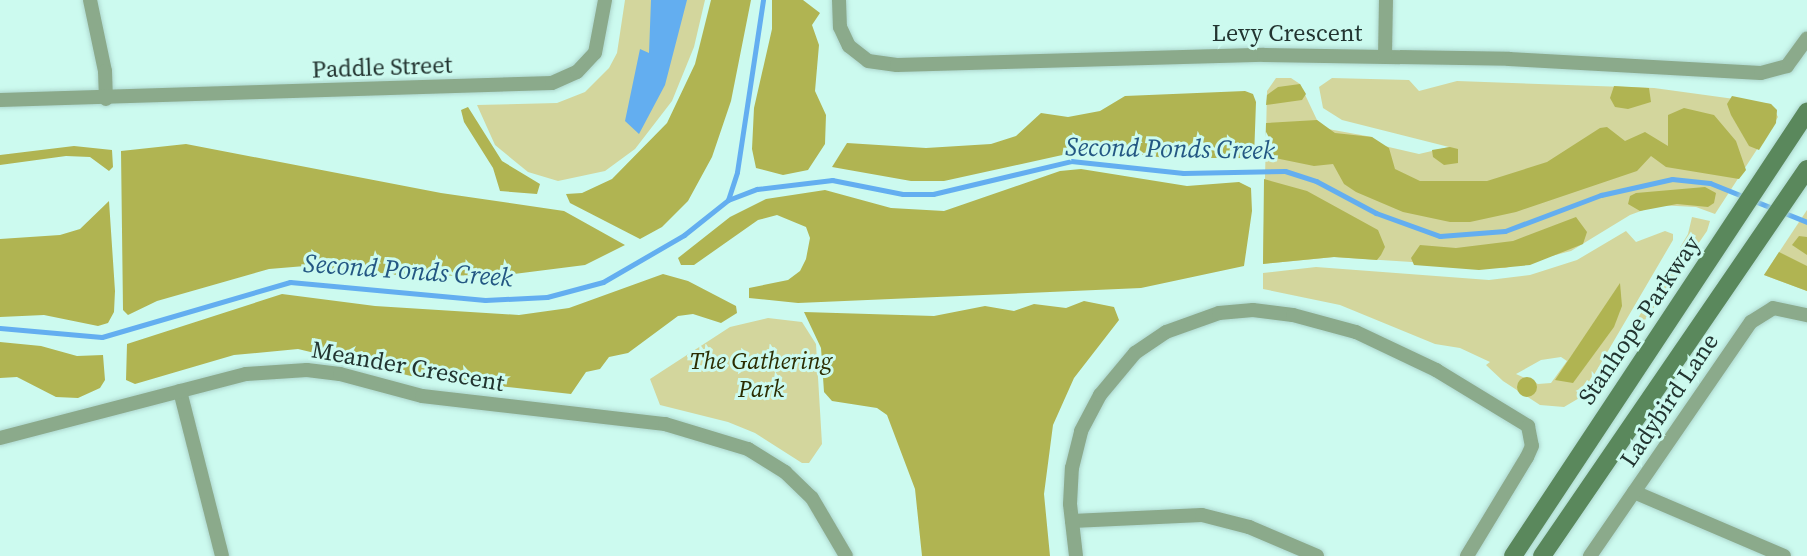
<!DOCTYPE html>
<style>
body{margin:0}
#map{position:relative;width:1807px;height:556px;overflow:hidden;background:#ccfaef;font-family:"Source Serif 4",serif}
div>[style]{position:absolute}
.green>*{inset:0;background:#d3d69d}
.forest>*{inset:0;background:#b0b452}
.round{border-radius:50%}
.water>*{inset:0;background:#63aef0}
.stream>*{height:5px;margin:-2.5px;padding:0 2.5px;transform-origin:2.5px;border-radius:2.5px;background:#63aef0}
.roads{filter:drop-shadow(0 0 2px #add6cd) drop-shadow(0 0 2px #add6cd)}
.minor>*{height:14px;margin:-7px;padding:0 7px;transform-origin:7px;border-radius:7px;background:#8baa8b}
.secondary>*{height:18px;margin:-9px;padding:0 9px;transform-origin:9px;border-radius:9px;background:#5a885c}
span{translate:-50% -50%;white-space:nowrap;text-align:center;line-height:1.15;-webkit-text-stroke:6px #ccfaef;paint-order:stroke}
.street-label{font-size:24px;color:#223430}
.park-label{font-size:24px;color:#2b2c01;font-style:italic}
.water-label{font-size:26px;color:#235783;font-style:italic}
</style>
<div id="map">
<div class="green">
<i style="clip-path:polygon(625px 0,705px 0,694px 47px,672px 101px,635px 149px,605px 171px,558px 181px,528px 172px,495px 145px,477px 105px,557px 103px,585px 92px,609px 68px,617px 53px)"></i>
<i style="clip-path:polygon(1276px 78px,1291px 78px,1300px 84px,1317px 120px,1328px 129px,1372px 137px,1380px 145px,1419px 154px,1449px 147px,1342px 120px,1323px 108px,1319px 87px,1332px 78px,1409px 80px,1419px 91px,1457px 81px,1654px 88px,1771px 104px,1778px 117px,1715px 214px,1696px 207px,1657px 205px,1630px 215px,1571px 251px,1505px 268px,1334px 257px,1263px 264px,1267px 91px)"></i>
<i style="clip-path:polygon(1807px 210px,1807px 291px,1764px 275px)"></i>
<i style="clip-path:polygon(1692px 217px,1710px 221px,1707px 231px,1585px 407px,1688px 234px)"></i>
<i style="clip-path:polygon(evenodd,1626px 231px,1636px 242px,1665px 231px,1673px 234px,1673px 240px,1581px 397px,1564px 407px,1540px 405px,1503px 381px,1486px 365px,1490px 362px,1460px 348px,1435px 344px,1340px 305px,1263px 289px,1263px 273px,1316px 267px,1489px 280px,1530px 275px,1577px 260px,1626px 231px,1561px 357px,1567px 361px,1551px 383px,1538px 384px,1516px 374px,1541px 360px,1561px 357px)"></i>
<i style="clip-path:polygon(768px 318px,802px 322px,816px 344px,822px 444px,809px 463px,802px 463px,755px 433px,728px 422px,660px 405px,650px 379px,730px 327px)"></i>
</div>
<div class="forest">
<i style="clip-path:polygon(711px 0,751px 0,731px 101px,712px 157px,688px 201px,662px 227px,640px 239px,570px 203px,566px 194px,582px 193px,612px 179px,667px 123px,695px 64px)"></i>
<i style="clip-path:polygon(772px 0,803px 0,820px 13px,812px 25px,819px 45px,815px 91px,826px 115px,825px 144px,808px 170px,783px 175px,756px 168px,752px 149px,754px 108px,772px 29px)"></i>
<i style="clip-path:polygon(1300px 84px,1306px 94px,1302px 100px,1266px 105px,1267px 95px,1278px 87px)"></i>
<i style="clip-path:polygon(1614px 86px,1649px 88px,1651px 102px,1628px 109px,1615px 107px,1610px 98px)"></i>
<i style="clip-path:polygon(1245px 91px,1253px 94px,1256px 102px,1254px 158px,1165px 158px,1094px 148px,944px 181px,911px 181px,832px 167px,847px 143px,926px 148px,991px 144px,1016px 136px,1041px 113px,1068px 117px,1100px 111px,1125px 96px)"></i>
<i style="clip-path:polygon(1732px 96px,1771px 104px,1777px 110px,1776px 123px,1759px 150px,1749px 146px,1731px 115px,1727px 104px)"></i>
<i style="clip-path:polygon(468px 107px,502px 161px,540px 184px,537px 194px,500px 191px,493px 168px,464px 122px,461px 110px)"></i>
<i style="clip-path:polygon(1684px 108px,1714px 115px,1736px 141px,1746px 170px,1739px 179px,1666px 167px,1651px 156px,1637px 171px,1516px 212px,1470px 222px,1450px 222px,1403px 212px,1356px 192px,1344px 184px,1333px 164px,1314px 166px,1265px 156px,1266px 123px,1317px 120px,1335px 133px,1372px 137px,1389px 148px,1395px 169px,1420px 181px,1487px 181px,1547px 162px,1600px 128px,1607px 127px,1625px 141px,1645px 132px,1668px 146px,1668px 115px)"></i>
<i style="clip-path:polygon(186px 144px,441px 193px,564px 211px,625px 245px,585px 265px,507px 275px,409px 276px,305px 266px,269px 269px,157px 301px,128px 315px,123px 310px,121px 151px)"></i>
<i style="clip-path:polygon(74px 146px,112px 150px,113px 167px,109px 171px,90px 157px,66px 156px,0 165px,0 155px)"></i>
<i style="clip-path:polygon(1450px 147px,1458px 149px,1458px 163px,1444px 165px,1433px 157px,1432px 150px)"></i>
<i style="clip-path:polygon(1081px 169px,1187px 186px,1239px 182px,1251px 188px,1252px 211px,1244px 266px,1141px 288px,798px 303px,749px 298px,749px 288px,788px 280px,800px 271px,806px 259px,810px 238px,806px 227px,777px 215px,758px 220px,694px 265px,681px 265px,678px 258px,730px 217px,766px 199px,825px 190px,891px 208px,944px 211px,1060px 171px)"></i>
<i style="clip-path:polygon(1264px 179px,1307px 191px,1378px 230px,1385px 247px,1381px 255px,1377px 260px,1334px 257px,1263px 264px)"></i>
<i style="clip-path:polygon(1705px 187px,1716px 193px,1714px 203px,1708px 207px,1677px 204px,1640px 211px,1628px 204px,1630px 196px,1636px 193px)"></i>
<i style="clip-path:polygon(109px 201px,115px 291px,114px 312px,108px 323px,98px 326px,44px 315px,0 317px,0 239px,60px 235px,80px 229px)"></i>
<i style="clip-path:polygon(1576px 217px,1587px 232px,1583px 244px,1530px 265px,1479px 270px,1414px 265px,1411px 258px,1420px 245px,1456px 248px,1513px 241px)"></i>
<i style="clip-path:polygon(1799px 236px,1807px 237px,1807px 255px,1792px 245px)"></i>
<i style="clip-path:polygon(1779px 252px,1807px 266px,1807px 291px,1764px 275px)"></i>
<i style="clip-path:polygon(663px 274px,688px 281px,736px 306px,737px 313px,721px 323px,693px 314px,678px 316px,628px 353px,609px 357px,600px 369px,586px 372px,571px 394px,411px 376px,298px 349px,234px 355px,135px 384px,126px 380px,127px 344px,282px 294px,375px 306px,519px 315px,569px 308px)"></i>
<i style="clip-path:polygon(1620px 283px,1622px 306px,1614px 327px,1573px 383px,1555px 380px)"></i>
<i style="clip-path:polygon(1084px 301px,1114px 307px,1119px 320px,1074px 378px,1053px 425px,1044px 494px,1050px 556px,922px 556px,915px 489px,887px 415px,877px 408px,832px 401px,824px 392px,821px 348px,804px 312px,934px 316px,985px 306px,1014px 311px,1034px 304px,1066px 308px)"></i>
<i style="clip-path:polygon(0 342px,41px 346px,77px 356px,103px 355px,105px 380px,100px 388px,78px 398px,56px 397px,17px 377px,0 378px)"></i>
<i class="round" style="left:1517px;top:377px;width:20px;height:20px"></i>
</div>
<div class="water">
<i style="clip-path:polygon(651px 0,687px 0,665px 85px,639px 134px,625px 121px,640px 49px,649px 53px)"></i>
</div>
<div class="stream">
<i style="left:728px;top:200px;width:29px;rotate:-72deg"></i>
<i style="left:737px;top:172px;width:174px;rotate:-81.4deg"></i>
<i style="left:0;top:328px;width:102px;rotate:5deg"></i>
<i style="left:102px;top:337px;width:196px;rotate:-16.3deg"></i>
<i style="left:290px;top:282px;width:196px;rotate:5.3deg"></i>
<i style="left:485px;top:300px;width:62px;rotate:-2.8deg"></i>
<i style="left:547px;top:297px;width:58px;rotate:-15deg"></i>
<i style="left:603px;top:282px;width:94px;rotate:-30.1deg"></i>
<i style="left:684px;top:235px;width:56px;rotate:-38.5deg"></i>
<i style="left:728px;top:200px;width:31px;rotate:-21deg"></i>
<i style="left:757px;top:189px;width:76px;rotate:-6.8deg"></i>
<i style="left:832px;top:180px;width:72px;rotate:11.2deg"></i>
<i style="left:903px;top:194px;width:30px"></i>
<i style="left:933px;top:194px;width:142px;rotate:-13.4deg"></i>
<i style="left:1071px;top:161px;width:113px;rotate:6.1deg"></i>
<i style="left:1183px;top:173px;width:102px;rotate:-1.1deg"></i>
<i style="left:1285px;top:171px;width:33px;rotate:18deg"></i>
<i style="left:1316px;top:181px;width:68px;rotate:28.1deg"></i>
<i style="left:1376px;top:213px;width:68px;rotate:19.8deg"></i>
<i style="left:1440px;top:236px;width:65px;rotate:-4.4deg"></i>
<i style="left:1505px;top:231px;width:103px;rotate:-20.6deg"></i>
<i style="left:1601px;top:195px;width:73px;rotate:-12.7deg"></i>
<i style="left:1672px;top:179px;width:38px;rotate:6deg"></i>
<i style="left:1710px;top:183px;width:105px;rotate:21.9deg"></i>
</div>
<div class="roads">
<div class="minor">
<i style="left:90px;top:0;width:73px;rotate:78.1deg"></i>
<i style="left:105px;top:71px;width:28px;rotate:88deg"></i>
<i style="left:839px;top:0;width:27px;rotate:88deg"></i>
<i style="left:840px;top:27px;width:21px;rotate:65deg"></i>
<i style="left:849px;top:46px;width:24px;rotate:38deg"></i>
<i style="left:868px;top:61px;width:29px;rotate:8deg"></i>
<i style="left:897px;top:65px;width:367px;rotate:-1.6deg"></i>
<i style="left:1264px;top:55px;width:245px;rotate:0.9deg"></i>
<i style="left:1509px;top:59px;width:252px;rotate:3.2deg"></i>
<i style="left:1761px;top:73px;width:27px;rotate:-15deg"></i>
<i style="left:1787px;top:66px;width:34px;rotate:-54deg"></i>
<i style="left:1385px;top:56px;width:56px;rotate:-89deg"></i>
<i style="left:0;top:100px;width:552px;rotate:-1.76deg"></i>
<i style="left:552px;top:83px;width:27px;rotate:-24deg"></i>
<i style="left:577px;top:72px;width:26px;rotate:-47deg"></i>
<i style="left:595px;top:53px;width:54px;rotate:-79.3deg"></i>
<i style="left:180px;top:391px;width:170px;rotate:75.7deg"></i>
<i style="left:0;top:438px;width:254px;rotate:-14.6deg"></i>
<i style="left:246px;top:374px;width:61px;rotate:-3.8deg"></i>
<i style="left:307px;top:370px;width:33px;rotate:7deg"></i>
<i style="left:340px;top:374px;width:85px;rotate:15deg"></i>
<i style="left:422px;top:396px;width:245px;rotate:6.6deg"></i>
<i style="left:665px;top:424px;width:87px;rotate:16.8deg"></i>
<i style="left:748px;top:449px;width:44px;rotate:31.9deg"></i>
<i style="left:785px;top:472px;width:37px;rotate:44deg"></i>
<i style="left:812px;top:498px;width:67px;rotate:59.6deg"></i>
<i style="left:1634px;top:492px;width:163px;rotate:23.1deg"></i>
<i style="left:1072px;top:521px;width:130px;rotate:-2.6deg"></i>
<i style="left:1202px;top:515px;width:49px;rotate:14.3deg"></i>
<i style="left:1249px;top:527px;width:74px;rotate:23.1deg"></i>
<i style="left:1076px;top:556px;width:52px;rotate:-96.6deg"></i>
<i style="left:1070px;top:504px;width:36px;rotate:-87deg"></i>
<i style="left:1072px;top:468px;width:38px;rotate:-76deg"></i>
<i style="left:1081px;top:431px;width:41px;rotate:-62.2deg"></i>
<i style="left:1100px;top:395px;width:55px;rotate:-50.2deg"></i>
<i style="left:1135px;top:353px;width:37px;rotate:-34deg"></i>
<i style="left:1166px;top:332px;width:56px;rotate:-19.7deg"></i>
<i style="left:1219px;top:313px;width:34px;rotate:-5deg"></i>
<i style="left:1253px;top:310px;width:40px;rotate:7.1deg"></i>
<i style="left:1293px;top:315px;width:65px;rotate:15.1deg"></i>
<i style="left:1356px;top:332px;width:89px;rotate:25.4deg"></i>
<i style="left:1436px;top:370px;width:108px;rotate:31.3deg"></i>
<i style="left:1528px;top:426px;width:20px;rotate:79deg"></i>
<i style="left:1532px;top:446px;width:12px;rotate:114deg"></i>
<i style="left:1527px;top:457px;width:116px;rotate:121.2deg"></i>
<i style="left:1590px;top:556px;width:284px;rotate:-55.5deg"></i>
<i style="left:1751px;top:322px;width:26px;rotate:-32deg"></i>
<i style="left:1773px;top:308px;width:35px;rotate:12deg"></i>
</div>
<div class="secondary">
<i style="left:1513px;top:556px;width:533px;rotate:-56.49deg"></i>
<i style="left:1542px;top:556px;width:469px;rotate:-55.6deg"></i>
</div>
</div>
<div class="street-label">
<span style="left:1287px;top:33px">Levy Crescent</span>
<span style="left:382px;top:67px;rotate:-2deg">Paddle Street</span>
<span style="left:1639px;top:320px;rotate:-56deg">Stanhope Parkway</span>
<span style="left:408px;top:366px;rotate:10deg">Meander Crescent</span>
<span style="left:1669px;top:400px;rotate:-56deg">Ladybird Lane</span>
</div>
<div class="park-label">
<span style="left:761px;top:375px">The Gathering<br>Park</span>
</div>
<div class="water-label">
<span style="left:1170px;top:149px;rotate:1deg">Second Ponds Creek</span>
<span style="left:408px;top:271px;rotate:4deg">Second Ponds Creek</span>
</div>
</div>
